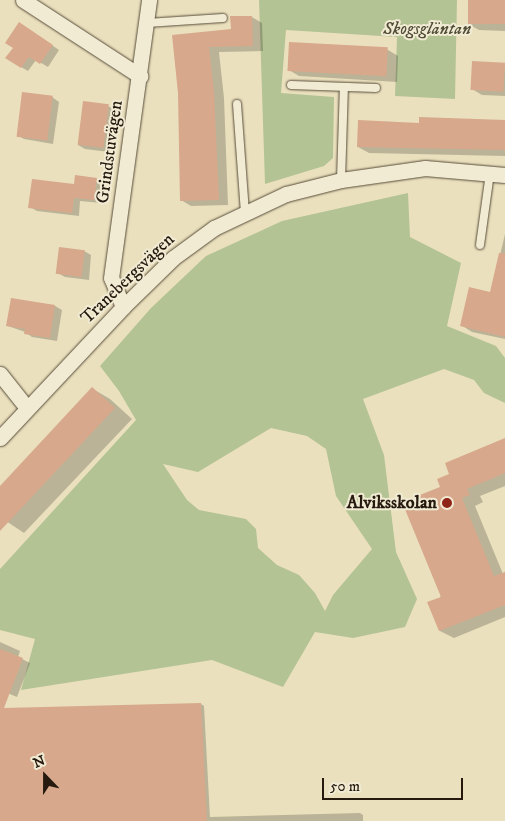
<!DOCTYPE html>
<meta charset="utf-8">
<style>
body{margin:0}
#map{position:relative;width:505px;height:821px;overflow:hidden;background:#eae0bd;font-family:"IM FELL DW Pica",serif}
div>[style]{position:absolute}
.green>*{inset:0;background:#b4c393}
.shadow>*{inset:0;background:#0003}
.building>*{inset:0;background:#d7a88b;transform-origin:0 0}
.roads{filter:drop-shadow(0 0 1px #574c3a) drop-shadow(0 0 1px #574c3a)}
.lane>*{height:8px;margin:-4px;padding:0 4px;transform-origin:4px;border-radius:4px;background:#f1ebd4}
.street>*{height:15px;margin:-7.5px;padding:0 7.5px;transform-origin:7.5px;border-radius:7.5px;background:#f1ebd4}
.dots>*{width:14px;height:14px;translate:-50% -50%;box-sizing:border-box;border:2px solid #f1ebd4;border-radius:50%}
span{translate:-50% -50%;white-space:nowrap;text-align:center;line-height:1.15;-webkit-text-stroke:4px #f1ebd4;paint-order:stroke}
.park-label{font-size:18px;color:#514d37;font-style:italic}
.street-label{font-size:18px;color:#261a0f}
.poi-label{font-size:18px;color:#261a0f;font-weight:700}
.right{translate:-100% -50%;text-align:right}
.north{position:absolute;left:20px;top:751px;width:50px;height:50px;-webkit-text-stroke:4px #f1ebd4;paint-order:stroke;rotate:338deg;font-size:14px;font-weight:700;line-height:20px;text-align:center;color:#261a0f}
.north::after{content:'';display:block;margin:auto;width:18px;height:22px;background:#261a0f;clip-path:polygon(50% 0,100% 100%,50% 72%,0 100%)}
.scale{position:absolute;left:322px;top:778px;width:141px;height:22px;box-sizing:border-box;border:2px solid #261a0f;border-top:0;padding-left:6px;font-size:15px;line-height:18px;white-space:nowrap;color:#261a0f;-webkit-text-stroke:4px #f1ebd4;paint-order:stroke}
</style>
<div id="map">
<div class="green">
<i style="clip-path:polygon(259px 0,457px 0,455px 99px,395px 96px,397px 37px,286px 30px,281px 93px,334px 97px,333px 158px,324px 166px,265px 184px)"></i>
<i style="clip-path:polygon(evenodd,408px 193px,410px 237px,461px 263px,447px 326px,496px 346px,505px 358px,505px 403px,484px 393px,474px 380px,444px 369px,363px 399px,384px 455px,396px 552px,417px 599px,405px 627px,353px 638px,315px 632px,283px 687px,212px 660px,21px 690px,35px 639px,0 630px,0 569px,136px 420px,119px 391px,100px 366px,151px 308px,206px 256px,282px 221px,408px 193px,271px 428px,307px 436px,326px 449px,336px 496px,372px 549px,333px 595px,325px 611px,315px 593px,299px 575px,277px 565px,258px 548px,256px 529px,246px 519px,199px 510px,187px 500px,163px 464px,198px 472px,271px 428px)"></i>
</div>
<div class="shadow">
<i style="clip-path:polygon(469px 0,505px 1px,505px 31px,479px 30px,468px 24px)"></i>
<i style="clip-path:polygon(252px 17px,262px 23px,263px 51px,219px 52px,224px 98px,228px 205px,191px 206px,181px 200px,179px 93px,173px 36px,232px 30px)"></i>
<i style="clip-path:polygon(27px 28px,59px 50px,48px 67px,36px 60px,28px 71px,21px 67px)"></i>
<i style="clip-path:polygon(388px 50px,398px 56px,397px 82px,299px 76px,289px 70px)"></i>
<i style="clip-path:polygon(505px 64px,505px 96px,482px 95px,472px 89px)"></i>
<i style="clip-path:polygon(52px 97px,59px 102px,53px 144px,24px 139px,17px 135px)"></i>
<i style="clip-path:polygon(108px 106px,115px 110px,109px 152px,85px 149px,78px 145px)"></i>
<i style="clip-path:polygon(505px 121px,505px 156px,369px 153px,358px 147px,420px 124px)"></i>
<i style="clip-path:polygon(97px 179px,104px 183px,101px 203px,80px 201px,79px 216px,37px 211px,30px 207px,75px 186px)"></i>
<i style="clip-path:polygon(505px 234px,505px 339px,472px 332px,461px 325px,491px 293px)"></i>
<i style="clip-path:polygon(84px 251px,91px 255px,89px 280px,65px 277px,58px 273px)"></i>
<i style="clip-path:polygon(12px 300px,55px 306px,62px 310px,57px 341px,32px 337px,25px 332px,8px 326px)"></i>
<i style="clip-path:polygon(93px 389px,110px 399px,132px 419px,24px 533px,0 517px,0 487px)"></i>
<i style="clip-path:polygon(505px 439px,505px 486px,480px 496px,483px 502px,475px 506px,503px 574px,505px 574px,505px 617px,454px 638px,440px 631px,442px 488px,451px 475px)"></i>
<i style="clip-path:polygon(0 642px,20px 651px,18px 657px,30px 663px,17px 697px,0 690px)"></i>
<i style="clip-path:polygon(201px 704px,204px 706px,210px 817px,360px 813px,363px 815px,363px 821px,0 821px,0 710px)"></i>
</div>
<div class="building">
<i style="left:468px;top:0;width:37px;height:24px"></i>
<i style="clip-path:polygon(230px 16px,252px 16px,253px 46px,209px 47px,214px 92px,219px 200px,180px 201px,178px 93px,172px 35px,231px 29px)"></i>
<i style="clip-path:polygon(19px 22px,53px 45px,40px 64px,29px 57px,21px 68px,5px 58px,13px 48px,5px 43px)"></i>
<i style="left:289px;top:42px;width:99px;height:29px;rotate:3deg"></i>
<i style="left:472px;top:61px;width:33px;height:29px;rotate:3deg"></i>
<i style="left:22px;top:92px;width:31px;height:45px;rotate:7deg"></i>
<i style="left:83px;top:101px;width:26px;height:44px;rotate:7deg"></i>
<i style="clip-path:polygon(419px 117px,505px 120px,505px 150px,357px 147px,358px 120px,419px 123px)"></i>
<i style="clip-path:polygon(75px 175px,97px 178px,94px 200px,74px 198px,72px 213px,28px 208px,32px 179px,74px 184px)"></i>
<i style="left:59px;top:247px;width:26px;height:27px;rotate:7deg"></i>
<i style="clip-path:polygon(499px 253px,505px 253px,505px 337px,460px 326px,469px 287px,490px 292px)"></i>
<i style="clip-path:polygon(11px 298px,55px 305px,50px 338px,24px 334px,25px 329px,6px 326px)"></i>
<i style="clip-path:polygon(92px 387px,115px 408px,0 531px,0 486px)"></i>
<i style="clip-path:polygon(505px 438px,505px 473px,467px 489px,470px 495px,462px 498px,494px 576px,505px 572px,505px 605px,439px 631px,427px 602px,441px 597px,402px 502px,440px 487px,437px 479px,449px 474px,445px 463px)"></i>
<i style="clip-path:polygon(0 649px,23px 658px,4px 708px,201px 703px,207px 821px,0 821px)"></i>
</div>
<div class="roads">
<div class="lane">
<i style="left:147px;top:23px;width:76px;rotate:-3.8deg"></i>
<i style="left:291px;top:85px;width:85px;rotate:2deg"></i>
<i style="left:237px;top:104px;width:109px;rotate:85.8deg"></i>
<i style="left:341px;top:180px;width:93px;rotate:-88.2deg"></i>
<i style="left:480px;top:245px;width:73px;rotate:-82.1deg"></i>
</div>
<div class="street">
<i style="left:23px;top:0;width:140px;rotate:33deg"></i>
<i style="left:123px;top:307px;width:31px;rotate:-112deg"></i>
<i style="left:111px;top:278px;width:281px;rotate:-82.2deg"></i>
<i style="left:0;top:374px;width:43px;rotate:51.5deg"></i>
<i style="left:0;top:438px;width:180px;rotate:-46.8deg"></i>
<i style="left:123px;top:307px;width:70px;rotate:-44.4deg"></i>
<i style="left:173px;top:258px;width:51px;rotate:-36.2deg"></i>
<i style="left:214px;top:228px;width:80px;rotate:-25.3deg"></i>
<i style="left:286px;top:194px;width:57px;rotate:-14.3deg"></i>
<i style="left:341px;top:180px;width:85px;rotate:-8.1deg"></i>
<i style="left:425px;top:168px;width:80px;rotate:5deg"></i>
</div>
</div>
<div class="dots">
<i style="left:447px;top:503px;background:#8f2418"></i>
</div>
<div class="park-label">
<span style="left:427px;top:29px">Skogsgläntan</span>
</div>
<div class="street-label">
<span style="left:110px;top:152px;rotate:-82deg">Grindstuvägen</span>
<span style="left:128px;top:279px;rotate:-44deg">Tranebergsvägen</span>
</div>
<div class="poi-label">
<span class="right" style="left:437px;top:503px">Alviksskolan</span>
</div>
<div class="north">N</div>
<div class="scale">50 m</div>
</div>
